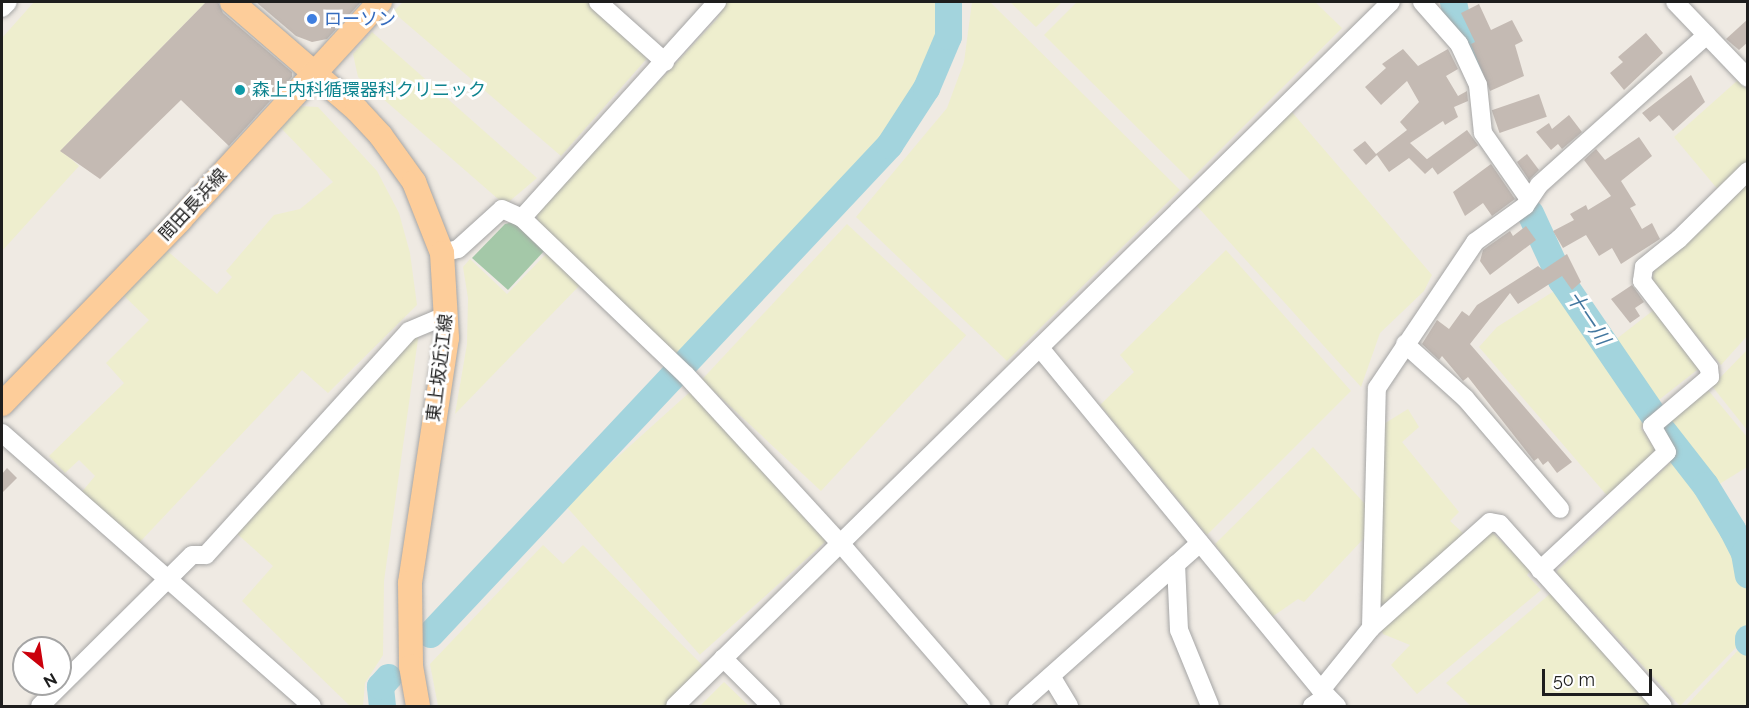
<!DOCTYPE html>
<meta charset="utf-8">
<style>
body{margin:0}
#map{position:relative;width:1749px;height:708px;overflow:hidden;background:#efeae3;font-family:Raleway,"Noto Sans JP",sans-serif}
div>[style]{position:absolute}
.farmland>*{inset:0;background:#eeeece;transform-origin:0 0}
.cemetery>*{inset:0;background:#a4c8a8}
.river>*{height:27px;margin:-13.5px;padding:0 13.5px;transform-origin:13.5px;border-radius:13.5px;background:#a3d4dd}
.building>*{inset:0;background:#c4bab3;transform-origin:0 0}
.roads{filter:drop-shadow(0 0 2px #a5a5a5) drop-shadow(0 0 2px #a5a5a5)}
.minor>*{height:18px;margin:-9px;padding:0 9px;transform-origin:9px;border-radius:9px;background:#fff}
.major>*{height:24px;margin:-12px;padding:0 12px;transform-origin:12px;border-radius:12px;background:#fdcd9a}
.dots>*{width:16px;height:16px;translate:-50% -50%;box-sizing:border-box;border:3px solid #fff;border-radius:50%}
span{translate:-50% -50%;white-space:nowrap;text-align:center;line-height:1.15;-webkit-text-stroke:6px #fff;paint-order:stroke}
.shop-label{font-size:18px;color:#366cbe}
.left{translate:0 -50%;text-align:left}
.culture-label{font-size:18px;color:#0d838f}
.street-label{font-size:18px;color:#1e1e1e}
.water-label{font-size:20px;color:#43779f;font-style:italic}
.frame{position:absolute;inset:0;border:3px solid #1e1e1e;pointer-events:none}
.north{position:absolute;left:12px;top:636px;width:60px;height:60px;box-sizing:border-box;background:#fff;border:2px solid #a5a5a5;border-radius:50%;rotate:150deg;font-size:16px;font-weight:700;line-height:24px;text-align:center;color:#1e1e1e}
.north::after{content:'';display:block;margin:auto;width:21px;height:27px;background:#cb000c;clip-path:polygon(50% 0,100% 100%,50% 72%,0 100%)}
.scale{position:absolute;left:1542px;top:669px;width:110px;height:27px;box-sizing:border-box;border:3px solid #1e1e1e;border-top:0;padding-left:8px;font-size:18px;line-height:21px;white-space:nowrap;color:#1e1e1e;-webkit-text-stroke:4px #fff;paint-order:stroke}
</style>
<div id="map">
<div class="farmland">
<i style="clip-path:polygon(34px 2px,206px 2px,61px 150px,79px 166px,2px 251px,2px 38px)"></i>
<i style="clip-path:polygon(403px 2px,589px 2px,650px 55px,561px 156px,393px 12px)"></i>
<i style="clip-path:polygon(727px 2px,937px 2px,935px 38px,920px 83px,894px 124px,678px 355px,537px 223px,537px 212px,717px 19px)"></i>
<i style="clip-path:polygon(972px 2px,990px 2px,1180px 190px,1007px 361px,856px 217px,947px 108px,964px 62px)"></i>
<i style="clip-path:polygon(1010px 2px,1062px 2px,1036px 27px)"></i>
<i style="clip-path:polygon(1077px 2px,1315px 2px,1342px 28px,1190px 180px,1044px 35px)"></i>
<i style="clip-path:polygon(372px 32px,537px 178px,505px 205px,358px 77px,353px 54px)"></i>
<i style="clip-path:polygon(1738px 80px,1747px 90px,1747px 164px,1720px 192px,1674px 137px)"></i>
<i style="clip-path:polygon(299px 106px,318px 107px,377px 171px,399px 213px,410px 253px,417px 305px,328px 393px,302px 370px,138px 544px,81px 493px,95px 476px,79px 460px,65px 473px,49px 456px,124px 383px,106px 363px,149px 320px,120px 292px,164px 248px,217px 294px,232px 277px,226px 271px,274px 215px,300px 209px,333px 182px,279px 126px)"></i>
<i style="clip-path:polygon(1291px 111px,1432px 275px,1424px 291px,1380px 333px,1361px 387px,1196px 205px)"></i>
<i style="clip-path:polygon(1747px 182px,1747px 336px,1721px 365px,1652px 282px,1654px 269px)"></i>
<i style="left:847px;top:224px;width:163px;height:213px;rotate:43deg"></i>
<i style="clip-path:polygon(1226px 250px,1351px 391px,1207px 535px,1100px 405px,1134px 372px,1120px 355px)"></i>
<i style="clip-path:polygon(547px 253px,580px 285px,455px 414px,467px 344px,468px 298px,463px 267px,470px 259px,507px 294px)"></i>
<i style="clip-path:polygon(1559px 288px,1650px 418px,1641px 428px,1657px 452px,1610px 499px,1479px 347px,1497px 327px)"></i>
<i style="left:1655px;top:309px;width:74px;height:55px;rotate:52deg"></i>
<i style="clip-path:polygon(419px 332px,384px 581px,383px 655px,365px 683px,363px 706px,350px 706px,242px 601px,273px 566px,235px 532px)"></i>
<i style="clip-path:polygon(1747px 350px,1747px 430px,1712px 386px)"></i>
<i style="clip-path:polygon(1708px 390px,1747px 437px,1747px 467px,1713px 488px,1678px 448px,1664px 425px)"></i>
<i style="left:691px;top:391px;width:202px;height:170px;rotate:48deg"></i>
<i style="clip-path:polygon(1408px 409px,1419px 427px,1402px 442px,1459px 512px,1450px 521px,1467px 537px,1386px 607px,1380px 603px,1382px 425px)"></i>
<i style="clip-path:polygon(1313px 447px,1365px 504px,1367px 535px,1304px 602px,1298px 599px,1269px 619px,1215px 544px)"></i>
<i style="clip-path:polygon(1673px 460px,1696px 486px,1733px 544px,1739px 571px,1748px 586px,1747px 632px,1743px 640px,1680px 706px,1556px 572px)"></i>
<i style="clip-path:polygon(1491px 531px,1531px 570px,1527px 575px,1541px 590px,1417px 694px,1391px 665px,1410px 645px,1383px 634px,1380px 626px)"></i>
<i style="clip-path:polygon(543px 545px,563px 564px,583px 545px,705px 668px,665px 706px,438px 706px,430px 664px)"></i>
<i style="clip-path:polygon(1551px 593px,1653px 706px,1471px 706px,1446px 683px)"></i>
<i style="clip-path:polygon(1742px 646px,1747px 651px,1747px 706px,1686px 706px)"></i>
<i style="clip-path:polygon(724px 682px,749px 706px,700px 706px)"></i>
</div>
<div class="cemetery">
<i style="clip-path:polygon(517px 221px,545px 250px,508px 290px,472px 258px,505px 224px)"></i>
</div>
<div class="river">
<i style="left:1453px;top:2px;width:30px;rotate:78deg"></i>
<i style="left:1459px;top:31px;width:34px;rotate:63deg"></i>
<i style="left:1530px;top:213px;width:74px;rotate:65.2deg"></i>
<i style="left:1561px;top:280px;width:167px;rotate:55.7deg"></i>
<i style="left:1663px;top:431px;width:68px;rotate:52.1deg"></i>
<i style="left:1705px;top:485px;width:52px;rotate:58.5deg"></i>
<i style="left:1732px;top:529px;width:27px;rotate:63deg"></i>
<i style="left:1744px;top:553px;width:22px;rotate:80deg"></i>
<i style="left:430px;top:634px;width:671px;rotate:-46.81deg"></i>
<i style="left:889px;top:145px;width:68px;rotate:-57deg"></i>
<i style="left:926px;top:88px;width:56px;rotate:-67.1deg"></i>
<i style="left:948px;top:36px;width:34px;rotate:-90deg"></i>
<i style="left:1748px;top:638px;width:4px;rotate:90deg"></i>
<i style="left:382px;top:706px;width:20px;rotate:-96deg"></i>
<i style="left:380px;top:686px;width:12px;rotate:-48deg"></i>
</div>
<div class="building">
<i style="clip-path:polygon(206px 2px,218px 2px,223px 13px,292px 72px,292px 77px,229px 146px,181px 100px,100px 179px,60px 151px)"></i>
<i style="clip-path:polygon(256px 2px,361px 2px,327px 39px,312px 42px,296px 36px)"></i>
<i style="clip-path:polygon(1479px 4px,1491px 30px,1512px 20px,1523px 41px,1515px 45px,1524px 76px,1490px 91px,1471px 44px,1475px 42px,1461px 13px)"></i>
<i style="clip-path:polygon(1748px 19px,1748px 42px,1739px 50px,1726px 39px)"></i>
<i style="clip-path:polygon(1646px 33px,1663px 53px,1624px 90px,1610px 73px,1623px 62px,1618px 57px)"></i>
<i style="clip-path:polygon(1403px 49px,1418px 66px,1448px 49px,1458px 69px,1446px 76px,1458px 96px,1467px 91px,1468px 101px,1454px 107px,1458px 117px,1445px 125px,1443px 121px,1410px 143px,1434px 166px,1425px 174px,1409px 158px,1389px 172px,1377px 155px,1366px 165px,1353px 150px,1365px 141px,1376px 154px,1407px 130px,1400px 122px,1419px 102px,1407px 81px,1381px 105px,1365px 87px,1386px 68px,1382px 64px)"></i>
<i style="clip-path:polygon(1691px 75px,1705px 102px,1673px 131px,1659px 115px,1650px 122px,1642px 113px)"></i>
<i style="left:1539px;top:94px;width:24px;height:50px;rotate:71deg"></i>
<i style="clip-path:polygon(1569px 115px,1582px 132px,1562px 149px,1558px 144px,1551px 150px,1536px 132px,1549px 123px,1552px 129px)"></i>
<i style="left:1467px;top:130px;width:19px;height:50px;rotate:54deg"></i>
<i style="clip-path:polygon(1639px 137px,1652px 156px,1621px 181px,1636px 205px,1630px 208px,1642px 229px,1652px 223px,1660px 239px,1621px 264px,1612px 248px,1599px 256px,1586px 235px,1563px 248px,1553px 231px,1574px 220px,1570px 214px,1586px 205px,1588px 210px,1611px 196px,1584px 160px,1596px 149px,1605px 160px)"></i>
<i style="clip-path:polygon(1527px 154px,1539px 170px,1529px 180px,1517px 162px)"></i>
<i style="clip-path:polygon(1491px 164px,1515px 199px,1492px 216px,1483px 203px,1465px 216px,1453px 192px)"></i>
<i style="clip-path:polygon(1526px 226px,1536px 240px,1490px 275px,1480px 261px,1483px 250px,1510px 231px,1513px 236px)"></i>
<i style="clip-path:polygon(1567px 254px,1581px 282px,1572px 290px,1562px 276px,1518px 304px,1510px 293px,1470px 344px,1572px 462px,1557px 473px,1548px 461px,1543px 465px,1538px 458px,1534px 461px,1468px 377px,1463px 381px,1442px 356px,1439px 360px,1422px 344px,1437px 320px,1449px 329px,1462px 311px,1469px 316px,1477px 305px,1538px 266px,1543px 270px)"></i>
<i style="clip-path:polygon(1632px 285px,1644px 302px,1635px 308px,1640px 316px,1630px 323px,1611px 299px)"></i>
<i style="clip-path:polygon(7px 468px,17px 478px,2px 493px,2px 474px)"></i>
</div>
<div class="roads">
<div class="minor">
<i style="left:598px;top:2px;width:90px;rotate:41.8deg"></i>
<i style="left:1422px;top:2px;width:56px;rotate:48.6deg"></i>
<i style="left:1459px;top:44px;width:45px;rotate:65.1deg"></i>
<i style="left:1478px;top:85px;width:48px;rotate:84.1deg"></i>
<i style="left:1483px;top:133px;width:80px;rotate:55.1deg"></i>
<i style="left:1675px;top:2px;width:105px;rotate:46.2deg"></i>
<i style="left:2px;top:8px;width:8px;rotate:-45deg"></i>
<i style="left:522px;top:218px;width:291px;rotate:-47.9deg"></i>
<i style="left:442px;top:253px;width:16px;rotate:-14deg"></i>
<i style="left:458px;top:249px;width:59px;rotate:-42.3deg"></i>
<i style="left:502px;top:209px;width:22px;rotate:24deg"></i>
<i style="left:522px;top:218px;width:227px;rotate:43.8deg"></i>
<i style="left:686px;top:375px;width:228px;rotate:47.5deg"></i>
<i style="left:840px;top:543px;width:216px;rotate:49.1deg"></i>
<i style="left:1405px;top:344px;width:81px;rotate:42deg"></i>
<i style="left:1465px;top:398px;width:146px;rotate:49.4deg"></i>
<i style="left:1040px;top:348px;width:443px;rotate:50.6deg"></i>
<i style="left:2px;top:433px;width:413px;rotate:41.4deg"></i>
<i style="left:1176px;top:564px;width:66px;rotate:87.4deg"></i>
<i style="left:1179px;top:630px;width:82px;rotate:67.8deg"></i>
<i style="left:1540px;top:570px;width:173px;rotate:-42.9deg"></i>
<i style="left:1667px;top:452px;width:30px;rotate:-120deg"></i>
<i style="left:1652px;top:426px;width:76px;rotate:-40.2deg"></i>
<i style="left:1710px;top:377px;width:9px;rotate:-96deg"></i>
<i style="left:1709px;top:368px;width:110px;rotate:-127.6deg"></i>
<i style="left:1642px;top:281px;width:14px;rotate:-82deg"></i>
<i style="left:1644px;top:267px;width:45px;rotate:-38.7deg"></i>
<i style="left:1679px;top:239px;width:97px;rotate:-44.6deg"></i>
<i style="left:1371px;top:628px;width:240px;rotate:-88.6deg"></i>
<i style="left:1377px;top:388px;width:176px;rotate:-56.1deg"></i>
<i style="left:1475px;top:242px;width:62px;rotate:-35.8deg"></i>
<i style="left:1525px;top:206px;width:25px;rotate:-56deg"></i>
<i style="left:1539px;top:185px;width:225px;rotate:-41.8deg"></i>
<i style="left:723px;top:658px;width:68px;rotate:45deg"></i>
<i style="left:1051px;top:676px;width:35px;rotate:59deg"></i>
<i style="left:40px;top:706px;width:214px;rotate:-44.8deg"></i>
<i style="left:192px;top:555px;width:14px"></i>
<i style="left:206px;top:555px;width:302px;rotate:-47.8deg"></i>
<i style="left:409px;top:331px;width:41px;rotate:-22.8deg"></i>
<i style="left:675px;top:706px;width:1004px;rotate:-44.52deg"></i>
<i style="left:1017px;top:706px;width:245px;rotate:-41.7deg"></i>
<i style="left:1312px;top:706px;width:18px;rotate:-34deg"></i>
<i style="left:1337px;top:706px;width:23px;rotate:-135deg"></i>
<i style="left:1321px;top:690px;width:80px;rotate:-51.1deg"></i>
<i style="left:1371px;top:628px;width:159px;rotate:-41.7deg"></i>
<i style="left:1490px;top:522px;width:10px;rotate:11deg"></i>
<i style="left:1500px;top:524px;width:244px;rotate:48.2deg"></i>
</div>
<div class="major">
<i style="left:232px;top:2px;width:165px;rotate:40.8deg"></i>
<i style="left:357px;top:110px;width:35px;rotate:47deg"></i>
<i style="left:381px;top:136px;width:57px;rotate:54.3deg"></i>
<i style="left:414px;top:182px;width:76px;rotate:68.5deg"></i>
<i style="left:442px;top:253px;width:85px;rotate:86.6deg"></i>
<i style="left:447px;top:338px;width:248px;rotate:98.6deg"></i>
<i style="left:410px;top:583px;width:83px;rotate:89.3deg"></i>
<i style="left:411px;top:666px;width:41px;rotate:80.1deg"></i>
<i style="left:2px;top:404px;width:256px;rotate:-45.9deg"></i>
<i style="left:180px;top:220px;width:296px;rotate:-47.5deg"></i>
</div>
</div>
<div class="dots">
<i style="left:312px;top:19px;background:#3f7fe0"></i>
<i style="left:240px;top:90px;background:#0f9aa8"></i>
</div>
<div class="shop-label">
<span class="left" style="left:324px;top:19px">ローソン</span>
</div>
<div class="culture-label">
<span class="left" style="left:252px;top:90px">森上内科循環器科クリニック</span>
</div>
<div class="street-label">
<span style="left:193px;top:205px;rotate:-47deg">間田長浜線</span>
<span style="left:440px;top:368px;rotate:-83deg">東上坂近江線</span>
</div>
<div class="water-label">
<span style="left:1588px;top:318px;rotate:56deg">十一川</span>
</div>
<div class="frame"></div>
<div class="north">N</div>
<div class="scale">50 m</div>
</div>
